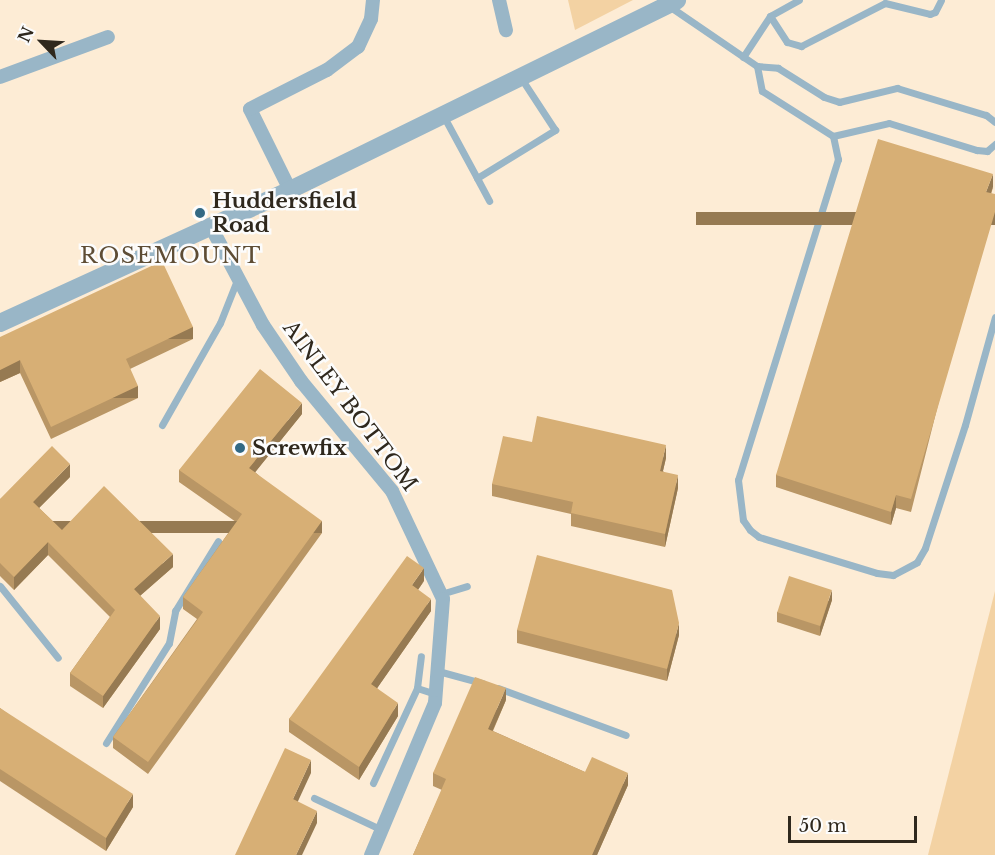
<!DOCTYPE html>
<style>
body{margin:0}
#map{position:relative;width:995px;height:855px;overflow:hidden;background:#fdecd5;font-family:"Libre Baskerville",serif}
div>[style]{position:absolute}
.green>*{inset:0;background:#f3d2a3}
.service>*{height:7px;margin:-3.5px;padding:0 3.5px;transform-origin:3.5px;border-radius:3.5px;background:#99b6c7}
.minor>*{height:14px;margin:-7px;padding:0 7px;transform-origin:7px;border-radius:7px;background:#99b6c7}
.tertiary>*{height:18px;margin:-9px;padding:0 9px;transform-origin:9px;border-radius:9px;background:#99b6c7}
.wall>*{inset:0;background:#b99665}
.shaded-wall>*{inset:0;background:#967a52;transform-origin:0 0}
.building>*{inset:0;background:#d7af75;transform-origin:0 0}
.dots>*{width:16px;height:16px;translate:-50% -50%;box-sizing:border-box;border:3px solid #fcfcfc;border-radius:50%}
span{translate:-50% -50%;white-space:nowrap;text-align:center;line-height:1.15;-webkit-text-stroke:5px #fcfcfc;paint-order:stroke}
.poi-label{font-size:21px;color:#2f281d;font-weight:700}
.left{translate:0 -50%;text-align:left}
.street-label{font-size:21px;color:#2f281d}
.neighbourhood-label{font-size:22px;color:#5e4d35;letter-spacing:1.5px}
.north{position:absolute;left:12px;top:12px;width:60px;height:60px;-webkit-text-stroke:4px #fcfcfc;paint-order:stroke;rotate:295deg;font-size:16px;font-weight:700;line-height:24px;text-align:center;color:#2f281d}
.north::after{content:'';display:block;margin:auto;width:21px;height:27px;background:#2f281d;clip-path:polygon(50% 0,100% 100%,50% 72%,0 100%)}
.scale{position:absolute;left:788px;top:816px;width:129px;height:27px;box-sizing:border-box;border:3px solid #2f281d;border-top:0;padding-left:8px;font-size:18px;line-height:21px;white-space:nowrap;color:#2f281d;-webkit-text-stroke:4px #fcfcfc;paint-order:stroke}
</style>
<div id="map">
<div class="green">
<i style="clip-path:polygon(568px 0,633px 0,575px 30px)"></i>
<i style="clip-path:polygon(995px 591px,995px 855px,928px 855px)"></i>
</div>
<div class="service">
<i style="left:669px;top:6px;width:107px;rotate:34.3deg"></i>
<i style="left:757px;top:66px;width:21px;rotate:5deg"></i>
<i style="left:778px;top:68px;width:54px;rotate:32.2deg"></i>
<i style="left:824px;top:97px;width:16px;rotate:18deg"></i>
<i style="left:839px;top:102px;width:60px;rotate:-13.6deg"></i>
<i style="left:897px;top:88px;width:93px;rotate:16.9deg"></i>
<i style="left:986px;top:115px;width:11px;rotate:38deg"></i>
<i style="left:770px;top:16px;width:31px;rotate:57deg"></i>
<i style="left:787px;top:42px;width:15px;rotate:16deg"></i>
<i style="left:801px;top:46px;width:94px;rotate:-27.1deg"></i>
<i style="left:885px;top:3px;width:46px;rotate:13.7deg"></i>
<i style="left:930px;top:14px;width:5px;rotate:-22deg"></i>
<i style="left:935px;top:12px;width:13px;rotate:-63deg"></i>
<i style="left:743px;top:57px;width:49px;rotate:-56.6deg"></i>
<i style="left:770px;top:16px;width:33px;rotate:-29deg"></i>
<i style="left:757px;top:66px;width:25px;rotate:79deg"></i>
<i style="left:762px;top:91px;width:84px;rotate:32.4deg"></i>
<i style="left:833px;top:136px;width:57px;rotate:-13.1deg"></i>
<i style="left:889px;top:123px;width:92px;rotate:17.1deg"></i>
<i style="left:977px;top:150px;width:10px;rotate:6deg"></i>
<i style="left:987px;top:151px;width:11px;rotate:-41deg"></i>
<i style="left:444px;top:117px;width:69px;rotate:61.6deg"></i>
<i style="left:477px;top:178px;width:92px;rotate:-31.6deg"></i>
<i style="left:555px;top:130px;width:62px;rotate:-123.2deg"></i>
<i style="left:833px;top:136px;width:24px;rotate:78deg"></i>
<i style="left:838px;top:159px;width:336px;rotate:107.3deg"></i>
<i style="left:738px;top:480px;width:40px;rotate:82.9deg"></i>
<i style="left:743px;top:520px;width:12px;rotate:55deg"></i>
<i style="left:750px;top:530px;width:11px;rotate:38deg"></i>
<i style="left:759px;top:537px;width:123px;rotate:17deg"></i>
<i style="left:877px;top:573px;width:16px;rotate:7deg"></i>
<i style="left:893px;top:575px;width:27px;rotate:-28deg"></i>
<i style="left:917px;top:562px;width:16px;rotate:-60deg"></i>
<i style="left:925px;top:548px;width:129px;rotate:-72deg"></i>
<i style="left:965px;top:425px;width:112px;rotate:-74.5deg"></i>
<i style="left:477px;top:178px;width:26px;rotate:62deg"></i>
<i style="left:162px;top:425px;width:117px;rotate:-60.4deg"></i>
<i style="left:220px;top:323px;width:46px;rotate:-68.4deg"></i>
<i style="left:0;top:586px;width:92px;rotate:51.1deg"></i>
<i style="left:441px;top:594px;width:27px;rotate:-17deg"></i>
<i style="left:438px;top:671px;width:46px;rotate:15.3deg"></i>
<i style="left:417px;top:688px;width:20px;rotate:18deg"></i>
<i style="left:498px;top:688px;width:136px;rotate:20.2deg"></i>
<i style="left:106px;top:743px;width:118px;rotate:-57.8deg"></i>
<i style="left:169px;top:643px;width:33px;rotate:-79deg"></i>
<i style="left:175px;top:611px;width:82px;rotate:-58.4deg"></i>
<i style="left:373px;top:783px;width:105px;rotate:-65.1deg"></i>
<i style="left:417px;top:688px;width:32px;rotate:-83deg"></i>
<i style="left:314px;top:798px;width:75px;rotate:25.2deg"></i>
</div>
<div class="minor">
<i style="left:499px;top:0;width:31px;rotate:77deg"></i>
<i style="left:0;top:77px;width:115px;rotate:-20.3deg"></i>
<i style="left:290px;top:190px;width:90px;rotate:-116.3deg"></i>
<i style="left:250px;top:109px;width:86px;rotate:-26.9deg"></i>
<i style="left:327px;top:70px;width:39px;rotate:-37deg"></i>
<i style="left:358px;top:47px;width:31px;rotate:-65deg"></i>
<i style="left:371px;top:19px;width:19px;rotate:-84deg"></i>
<i style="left:210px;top:225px;width:113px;rotate:62.1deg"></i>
<i style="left:263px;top:325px;width:68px;rotate:55.8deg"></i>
<i style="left:301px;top:381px;width:143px;rotate:50.4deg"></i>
<i style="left:392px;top:491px;width:119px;rotate:64.7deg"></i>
<i style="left:443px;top:599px;width:104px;rotate:94.4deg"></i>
<i style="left:435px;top:703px;width:165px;rotate:112.8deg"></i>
</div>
<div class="tertiary">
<i style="left:0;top:323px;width:319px;rotate:-24.6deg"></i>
<i style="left:290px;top:190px;width:431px;rotate:-26.1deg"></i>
</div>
<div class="wall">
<i style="clip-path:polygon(993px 187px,911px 512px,896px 508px,891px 525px,776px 487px,776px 475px)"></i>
<i style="clip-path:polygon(0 337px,193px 339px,130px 369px,138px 398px,51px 439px,20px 373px,0 382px)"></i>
<i style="clip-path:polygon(302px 414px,255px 472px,322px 533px,148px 774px,113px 748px,113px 737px,197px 619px,183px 609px,183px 597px,236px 522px,179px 482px,179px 470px)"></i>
<i style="clip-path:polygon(532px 442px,666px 458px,663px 471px,678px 488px,665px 547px,571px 526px,571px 514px,492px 496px,492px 484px)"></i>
<i style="clip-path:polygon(70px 477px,39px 508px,62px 530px,173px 567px,140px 596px,160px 629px,103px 708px,70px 686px,70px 673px,110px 617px,48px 555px,14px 590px,0 576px,0 499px)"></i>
<i style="clip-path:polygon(424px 581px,418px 590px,431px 611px,377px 688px,398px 716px,359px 780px,289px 732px,289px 719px)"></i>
<i style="clip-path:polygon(832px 600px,820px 636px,777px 622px,777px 612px)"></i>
<i style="clip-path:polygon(517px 630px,679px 635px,667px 681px,517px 643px)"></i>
<i style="clip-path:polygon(506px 700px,493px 731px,585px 772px,628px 785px,597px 855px,413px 855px,442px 790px,433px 786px,433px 773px)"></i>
<i style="clip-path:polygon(0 708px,133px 807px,106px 851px,0 781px)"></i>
</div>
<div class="shaded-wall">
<i style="clip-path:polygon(993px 174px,993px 187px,986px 205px,986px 192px)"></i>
<i style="left:995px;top:212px;width:13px;height:299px;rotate:90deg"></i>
<i style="left:193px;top:327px;width:12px;height:74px;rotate:90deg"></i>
<i style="clip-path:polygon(20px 360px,20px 373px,0 382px,0 370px)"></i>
<i style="left:138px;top:386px;width:12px;height:96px;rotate:90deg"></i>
<i style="clip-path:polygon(302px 403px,302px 414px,249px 480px,249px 468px)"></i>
<i style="clip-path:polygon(666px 445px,666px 458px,660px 483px,660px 471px)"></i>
<i style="clip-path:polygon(70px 464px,70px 477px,33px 514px,33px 502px)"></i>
<i style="clip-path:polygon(678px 475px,678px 488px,665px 547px,665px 534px)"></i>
<i style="clip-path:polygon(896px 495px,896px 508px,891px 525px,891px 512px)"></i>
<i style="left:322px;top:521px;width:12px;height:297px;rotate:90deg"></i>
<i style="clip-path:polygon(48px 542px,48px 555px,14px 590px,14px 577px)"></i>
<i style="clip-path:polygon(173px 554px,173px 567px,134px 601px,134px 589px)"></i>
<i style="clip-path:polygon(424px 568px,424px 581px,412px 598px,412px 585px)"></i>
<i style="clip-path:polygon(832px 590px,832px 600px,820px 636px,820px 627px)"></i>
<i style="clip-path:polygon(431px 599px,431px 611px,371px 697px,371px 684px)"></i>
<i style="clip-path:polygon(160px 616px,160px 629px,103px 708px,103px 696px)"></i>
<i style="clip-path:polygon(679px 623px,679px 635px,667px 681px,667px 669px)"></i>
<i style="clip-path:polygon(506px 688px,506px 700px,488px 741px,488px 729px)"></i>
<i style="clip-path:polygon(398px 703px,398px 716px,359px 780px,359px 767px)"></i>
<i style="clip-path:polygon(311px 760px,311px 773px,293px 812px,293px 799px)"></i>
<i style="clip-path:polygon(628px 773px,628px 785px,597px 855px,592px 855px)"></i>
<i style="clip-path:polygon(133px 794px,133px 807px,106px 851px,106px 838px)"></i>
<i style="clip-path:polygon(317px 811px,317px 823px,302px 855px,296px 855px)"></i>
</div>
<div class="building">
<i style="clip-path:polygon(878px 139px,993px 174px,986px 192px,995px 194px,995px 212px,911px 499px,896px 495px,891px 512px,776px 475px)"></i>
<i style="clip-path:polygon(162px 261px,193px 327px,126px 359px,138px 386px,51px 427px,20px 360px,0 370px,0 337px)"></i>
<i style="clip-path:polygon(260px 369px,302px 403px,249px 468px,322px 521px,148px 762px,113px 737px,203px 612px,183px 597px,242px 514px,179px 470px)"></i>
<i style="clip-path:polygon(537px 416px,666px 445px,660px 471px,678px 475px,665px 534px,571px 513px,573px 502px,492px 484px,503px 436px,532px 442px)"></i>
<i style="clip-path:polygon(52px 446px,70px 464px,33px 502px,62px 530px,104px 486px,173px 554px,134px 589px,160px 616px,103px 696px,70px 673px,115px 610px,48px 542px,14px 577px,0 563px,0 499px)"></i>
<i style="clip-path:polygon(537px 555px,672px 590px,679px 623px,667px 669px,517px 630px)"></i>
<i style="clip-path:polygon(407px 556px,424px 568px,412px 585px,431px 599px,371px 684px,398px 703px,359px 767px,289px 719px)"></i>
<i style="left:789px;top:576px;width:45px;height:38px;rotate:18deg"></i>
<i style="clip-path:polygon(475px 677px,506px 688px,488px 729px,585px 772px,592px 757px,628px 773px,592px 855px,413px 855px,446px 779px,433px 773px)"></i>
<i style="clip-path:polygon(0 708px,133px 794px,106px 838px,0 769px)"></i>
<i style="clip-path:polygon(285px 748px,311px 760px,293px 799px,317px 811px,296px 855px,235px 855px)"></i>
</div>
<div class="dots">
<i style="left:200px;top:213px;background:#336984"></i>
<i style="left:240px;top:448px;background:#336984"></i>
</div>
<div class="poi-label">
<span class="left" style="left:212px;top:213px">Huddersfield<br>Road</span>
<span class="left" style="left:252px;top:448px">Screwfix</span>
</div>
<div class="street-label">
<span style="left:350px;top:406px;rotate:53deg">AINLEY BOTTOM</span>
</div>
<div class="neighbourhood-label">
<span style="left:171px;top:256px">ROSEMOUNT</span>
</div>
<div class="north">N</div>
<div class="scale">50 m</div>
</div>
